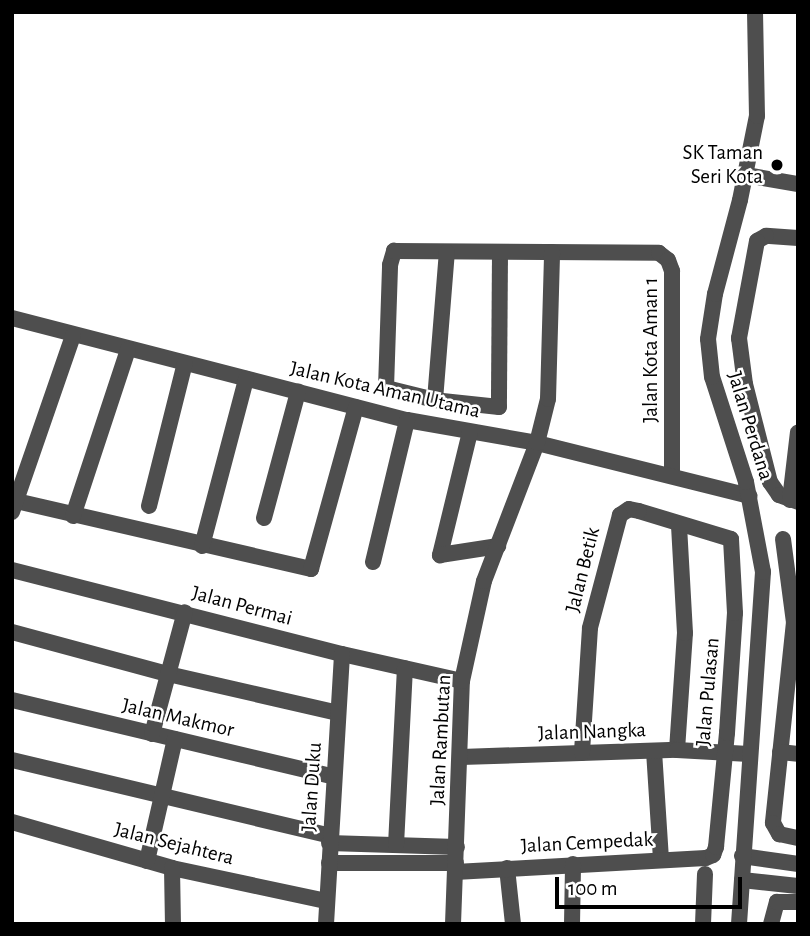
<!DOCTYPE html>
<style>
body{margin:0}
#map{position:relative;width:810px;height:936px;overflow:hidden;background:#fff;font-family:"Alegreya Sans",sans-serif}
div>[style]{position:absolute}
.minor>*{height:16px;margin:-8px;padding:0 8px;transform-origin:8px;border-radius:8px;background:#4e4e4e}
.dots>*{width:19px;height:19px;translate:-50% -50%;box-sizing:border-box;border:4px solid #fff;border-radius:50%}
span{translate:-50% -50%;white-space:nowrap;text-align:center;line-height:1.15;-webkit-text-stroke:5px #fff;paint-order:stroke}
.poi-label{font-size:21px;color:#000}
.right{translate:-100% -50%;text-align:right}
.street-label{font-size:21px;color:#000}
.frame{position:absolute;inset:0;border:14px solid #000;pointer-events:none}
.scale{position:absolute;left:555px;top:877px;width:187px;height:32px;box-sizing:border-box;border:4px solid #000;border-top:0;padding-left:9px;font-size:21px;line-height:24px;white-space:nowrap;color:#000;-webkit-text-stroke:5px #fff;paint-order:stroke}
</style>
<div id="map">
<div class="minor">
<i style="left:746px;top:175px;width:53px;rotate:9.8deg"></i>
<i style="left:798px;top:238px;width:32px;rotate:-176deg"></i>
<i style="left:766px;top:236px;width:10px;rotate:151deg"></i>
<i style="left:757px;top:241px;width:99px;rotate:100.5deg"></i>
<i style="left:739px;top:338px;width:46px;rotate:82.6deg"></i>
<i style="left:745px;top:384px;width:101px;rotate:75.7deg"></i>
<i style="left:770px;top:482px;width:16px;rotate:55deg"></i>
<i style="left:779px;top:495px;width:20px;rotate:20deg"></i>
<i style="left:500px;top:252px;width:155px;rotate:90.4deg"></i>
<i style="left:499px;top:407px;width:64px;rotate:-173.8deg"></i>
<i style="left:435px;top:400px;width:50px;rotate:-166.2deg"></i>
<i style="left:386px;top:388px;width:123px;rotate:-88.1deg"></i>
<i style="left:390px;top:265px;width:15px;rotate:-74deg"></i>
<i style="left:394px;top:251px;width:265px;rotate:0.4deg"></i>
<i style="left:659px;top:253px;width:11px;rotate:38deg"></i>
<i style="left:668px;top:260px;width:12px;rotate:70deg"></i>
<i style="left:672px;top:271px;width:205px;rotate:90deg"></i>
<i style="left:12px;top:318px;width:408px;rotate:14.5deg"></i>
<i style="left:407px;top:420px;width:132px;rotate:10deg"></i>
<i style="left:537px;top:443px;width:219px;rotate:14deg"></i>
<i style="left:435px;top:400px;width:148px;rotate:-85.4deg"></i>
<i style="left:470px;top:432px;width:127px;rotate:103.7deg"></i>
<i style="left:440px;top:555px;width:59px;rotate:-8.8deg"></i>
<i style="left:12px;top:500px;width:307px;rotate:13deg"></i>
<i style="left:311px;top:569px;width:168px;rotate:-74.5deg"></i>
<i style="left:790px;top:500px;width:68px;rotate:-83.3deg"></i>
<i style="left:149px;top:506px;width:147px;rotate:-75.9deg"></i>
<i style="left:12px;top:512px;width:186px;rotate:-70.9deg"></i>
<i style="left:73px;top:516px;width:175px;rotate:-71.7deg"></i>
<i style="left:264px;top:518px;width:131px;rotate:-74.9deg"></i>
<i style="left:783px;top:539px;width:84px;rotate:82.5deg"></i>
<i style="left:794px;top:622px;width:202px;rotate:96deg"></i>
<i style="left:773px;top:823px;width:13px;rotate:61deg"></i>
<i style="left:779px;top:834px;width:19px;rotate:12deg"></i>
<i style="left:202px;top:546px;width:173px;rotate:-75.2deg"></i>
<i style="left:373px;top:562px;width:146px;rotate:-76.5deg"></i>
<i style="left:12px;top:570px;width:341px;rotate:14.3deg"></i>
<i style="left:342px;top:654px;width:123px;rotate:12.7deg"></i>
<i style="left:12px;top:632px;width:162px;rotate:15.1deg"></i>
<i style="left:168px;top:674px;width:174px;rotate:12.9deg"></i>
<i style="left:12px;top:700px;width:331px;rotate:13.4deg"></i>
<i style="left:152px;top:734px;width:126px;rotate:-74.9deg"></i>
<i style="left:677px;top:750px;width:117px;rotate:-86.1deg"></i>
<i style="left:685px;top:633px;width:109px;rotate:-93.2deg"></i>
<i style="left:654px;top:751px;width:109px;rotate:86.3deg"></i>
<i style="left:780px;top:752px;width:18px;rotate:6deg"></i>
<i style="left:461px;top:757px;width:216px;rotate:-1.9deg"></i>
<i style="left:677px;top:750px;width:72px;rotate:3.2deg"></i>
<i style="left:12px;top:760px;width:327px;rotate:13.4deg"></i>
<i style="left:12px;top:822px;width:166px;rotate:16deg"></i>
<i style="left:172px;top:868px;width:157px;rotate:12.1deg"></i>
<i style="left:329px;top:843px;width:128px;rotate:1.8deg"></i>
<i style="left:396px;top:845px;width:177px;rotate:-87.1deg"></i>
<i style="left:742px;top:856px;width:57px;rotate:8.1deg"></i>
<i style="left:147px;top:861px;width:125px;rotate:-77.1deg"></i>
<i style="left:329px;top:863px;width:127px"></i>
<i style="left:172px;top:868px;width:56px;rotate:89deg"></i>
<i style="left:507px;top:868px;width:56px;rotate:83.9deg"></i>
<i style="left:455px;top:872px;width:251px;rotate:-3.2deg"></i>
<i style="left:706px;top:858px;width:8px;rotate:-23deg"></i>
<i style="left:713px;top:855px;width:9px;rotate:-69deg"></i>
<i style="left:716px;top:847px;width:115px;rotate:-84.5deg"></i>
<i style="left:727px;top:733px;width:120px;rotate:-86.2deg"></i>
<i style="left:735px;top:613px;width:74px;rotate:-93.1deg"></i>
<i style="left:731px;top:539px;width:96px;rotate:-163.1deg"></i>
<i style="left:639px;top:511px;width:10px;rotate:-169deg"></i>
<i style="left:629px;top:509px;width:11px;rotate:146deg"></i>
<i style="left:620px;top:515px;width:117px;rotate:104.9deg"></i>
<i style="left:590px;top:628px;width:125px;rotate:93.7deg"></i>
<i style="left:742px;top:880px;width:56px;rotate:6.1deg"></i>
<i style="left:326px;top:924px;width:270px;rotate:-86.6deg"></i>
<i style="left:453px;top:924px;width:243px;rotate:-87.9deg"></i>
<i style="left:462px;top:681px;width:102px;rotate:-77.6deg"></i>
<i style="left:484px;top:581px;width:148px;rotate:-69deg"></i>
<i style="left:537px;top:443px;width:45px;rotate:-76deg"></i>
<i style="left:548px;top:399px;width:147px;rotate:-88.4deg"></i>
<i style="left:572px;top:924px;width:60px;rotate:-89deg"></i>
<i style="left:703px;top:924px;width:50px;rotate:-87.7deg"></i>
<i style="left:739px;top:924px;width:353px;rotate:-86.1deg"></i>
<i style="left:763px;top:572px;width:92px;rotate:-100.7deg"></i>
<i style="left:746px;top:482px;width:110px;rotate:-107.9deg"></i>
<i style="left:712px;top:377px;width:38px;rotate:-96deg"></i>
<i style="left:708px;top:339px;width:46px;rotate:-81.2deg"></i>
<i style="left:715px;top:294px;width:97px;rotate:-75.1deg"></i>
<i style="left:740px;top:200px;width:86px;rotate:-78.6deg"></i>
<i style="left:757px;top:116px;width:104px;rotate:-91.1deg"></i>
<i style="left:771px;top:924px;width:23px;rotate:-75deg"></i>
<i style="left:777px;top:902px;width:21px"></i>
</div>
<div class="dots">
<i style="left:777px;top:165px;background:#000"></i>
</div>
<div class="poi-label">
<span class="right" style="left:763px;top:165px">SK Taman<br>Seri Kota</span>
</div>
<div class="street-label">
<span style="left:651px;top:350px;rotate:-90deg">Jalan Kota Aman 1</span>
<span style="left:385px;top:390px;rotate:13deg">Jalan Kota Aman Utama</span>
<span style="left:750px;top:426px;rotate:73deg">Jalan Perdana</span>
<span style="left:583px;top:570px;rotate:-76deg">Jalan Betik</span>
<span style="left:242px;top:606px;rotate:15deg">Jalan Permai</span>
<span style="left:708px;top:692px;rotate:-85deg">Jalan Pulasan</span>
<span style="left:178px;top:718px;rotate:13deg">Jalan Makmor</span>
<span style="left:592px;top:732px;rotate:-2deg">Jalan Nangka</span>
<span style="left:441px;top:740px;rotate:-87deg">Jalan Rambutan</span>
<span style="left:312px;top:787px;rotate:-86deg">Jalan Duku</span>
<span style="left:587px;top:843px;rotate:-3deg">Jalan Cempedak</span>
<span style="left:174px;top:844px;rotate:14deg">Jalan Sejahtera</span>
</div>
<div class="frame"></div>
<div class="scale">100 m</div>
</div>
